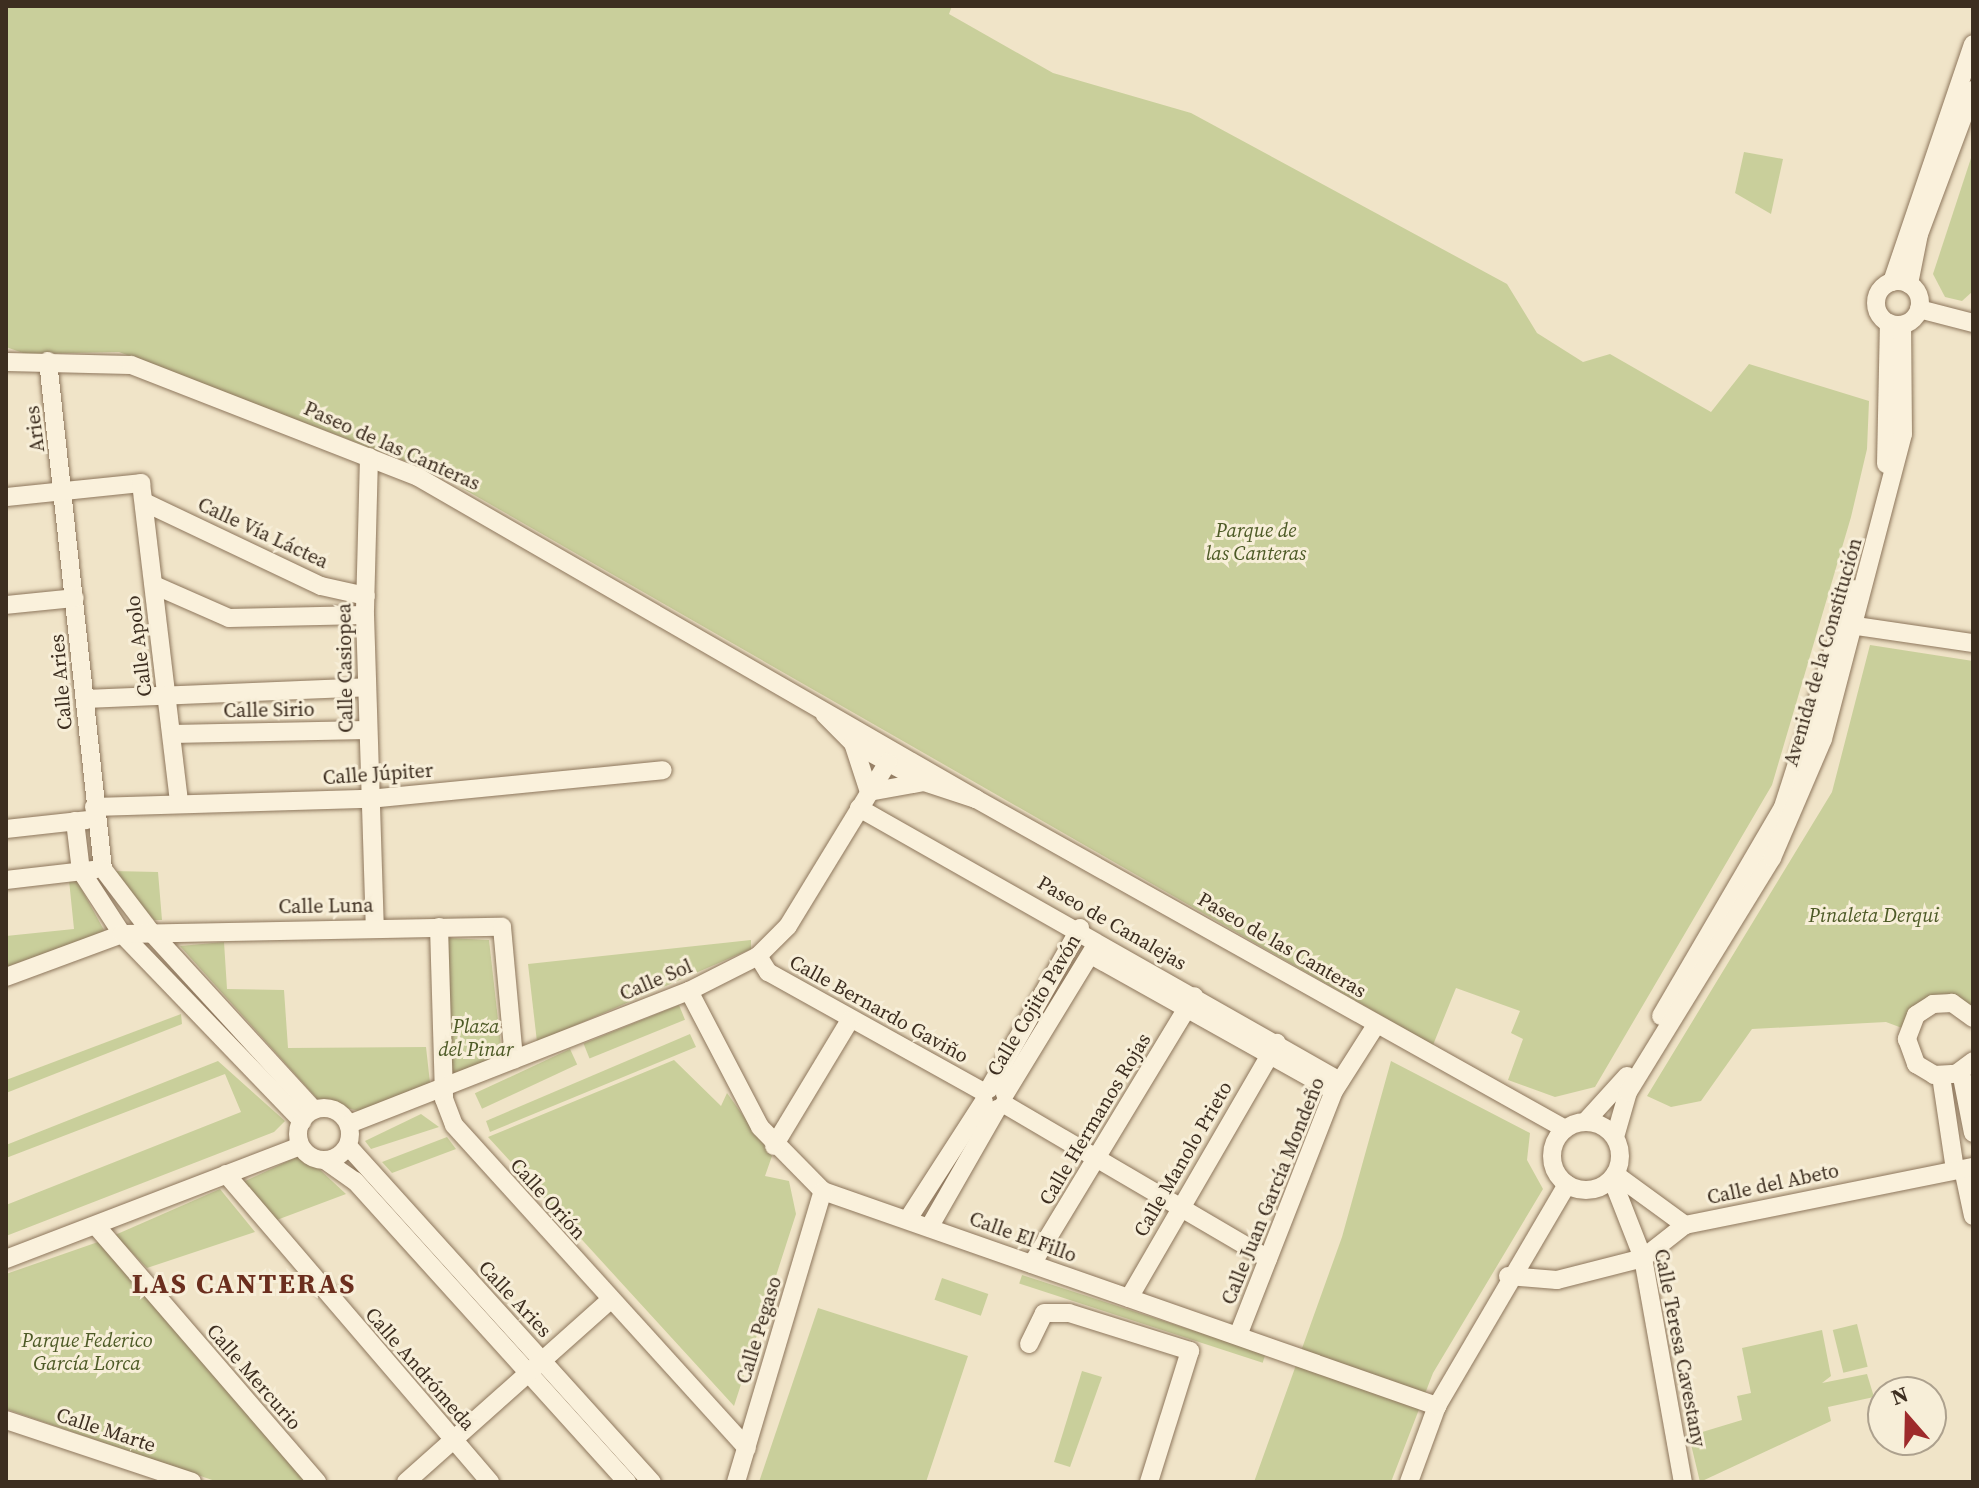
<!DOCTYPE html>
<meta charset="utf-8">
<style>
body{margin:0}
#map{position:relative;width:1979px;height:1488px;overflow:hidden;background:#f0e4c8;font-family:"Source Serif 4",serif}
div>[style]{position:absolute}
.green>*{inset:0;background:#c9cf9b;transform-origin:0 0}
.roads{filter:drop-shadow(0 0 2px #8d765c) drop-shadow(0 0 2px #8d765c)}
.minor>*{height:18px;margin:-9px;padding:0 9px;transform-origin:9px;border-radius:9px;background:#faf1dc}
.minor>.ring{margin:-9px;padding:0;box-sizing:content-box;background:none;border:18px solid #faf1dc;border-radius:50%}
span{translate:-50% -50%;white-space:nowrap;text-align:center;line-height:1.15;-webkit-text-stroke:6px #f7eed8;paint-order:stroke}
.street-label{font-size:20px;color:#3d2e20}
.park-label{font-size:20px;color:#4d5a26;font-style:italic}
.district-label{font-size:28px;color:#6b2e1e;font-weight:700;letter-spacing:2px}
.frame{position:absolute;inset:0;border:8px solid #3d2e20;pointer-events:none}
.north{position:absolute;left:1867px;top:1376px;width:80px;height:80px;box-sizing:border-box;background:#f7eed8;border:2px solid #ada18e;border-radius:50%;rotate:340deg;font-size:22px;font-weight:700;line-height:32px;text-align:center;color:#3d2e20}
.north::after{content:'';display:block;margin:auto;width:28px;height:36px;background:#9e2a2b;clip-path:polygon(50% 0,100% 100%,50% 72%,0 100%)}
</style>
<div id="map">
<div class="green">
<i style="clip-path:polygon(6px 6px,952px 6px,949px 14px,1053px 73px,1191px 113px,1507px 284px,1537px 333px,1583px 362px,1610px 354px,1711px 412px,1749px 364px,1869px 401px,1867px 449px,1851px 517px,1772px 785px,1595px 1087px,1555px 1097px,1508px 1080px,1523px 1039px,1511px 1033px,1520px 1011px,1456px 988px,1433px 1045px,434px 472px,119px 352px,26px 354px,6px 347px)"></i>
<i style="clip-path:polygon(1744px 152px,1783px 159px,1771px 214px,1735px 193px)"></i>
<i style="clip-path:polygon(1973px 152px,1973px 291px,1962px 301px,1945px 297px,1933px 274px)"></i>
<i style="clip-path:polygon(1870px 645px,1973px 661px,1973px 1019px,1950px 998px,1902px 1028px,1886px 1022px,1752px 1029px,1701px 1101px,1671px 1107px,1647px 1096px,1832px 792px)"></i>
<i style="clip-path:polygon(112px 871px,158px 872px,162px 920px,154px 920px)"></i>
<i style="clip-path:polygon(76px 879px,105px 932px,6px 967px,6px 936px,74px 929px,69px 880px)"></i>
<i style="clip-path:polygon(448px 938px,489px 940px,502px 1055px,452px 1074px)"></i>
<i style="clip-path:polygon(751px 940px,751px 949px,537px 1042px,528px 964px)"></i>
<i style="clip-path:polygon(224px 942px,227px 989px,284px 990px,288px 1048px,426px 1047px,430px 1083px,359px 1111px,320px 1102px,180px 946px)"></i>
<i style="left:679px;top:1005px;width:16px;height:103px;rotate:68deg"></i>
<i style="clip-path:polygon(181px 1014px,182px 1024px,6px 1093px,6px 1080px)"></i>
<i style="clip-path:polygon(690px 1034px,696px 1047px,490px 1132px,486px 1121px)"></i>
<i style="left:570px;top:1049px;width:17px;height:105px;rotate:65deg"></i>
<i style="clip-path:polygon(674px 1060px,721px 1106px,727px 1093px,772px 1156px,765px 1176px,789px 1181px,796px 1214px,734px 1406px,488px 1137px)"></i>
<i style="clip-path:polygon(218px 1061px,285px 1121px,274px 1132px,6px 1236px,6px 1205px,241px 1112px,225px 1074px,6px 1158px,6px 1145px)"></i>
<i style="clip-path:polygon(1391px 1061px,1530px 1133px,1527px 1160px,1543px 1189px,1433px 1373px,1391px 1482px,1254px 1482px,1342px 1237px)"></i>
<i style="clip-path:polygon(421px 1114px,439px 1127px,371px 1149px,365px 1141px)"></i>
<i style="clip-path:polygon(447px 1137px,456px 1149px,392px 1173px,382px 1162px)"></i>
<i style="clip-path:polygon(303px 1154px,346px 1194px,274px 1221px,241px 1183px)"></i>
<i style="clip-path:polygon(220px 1189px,255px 1232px,147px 1268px,115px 1235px)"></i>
<i style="clip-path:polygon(98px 1242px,307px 1482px,218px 1482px,6px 1409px,6px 1274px)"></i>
<i style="left:1022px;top:1275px;width:256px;height:9px;rotate:18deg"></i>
<i style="left:942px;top:1278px;width:49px;height:23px;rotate:19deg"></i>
<i style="clip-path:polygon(818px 1308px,968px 1356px,926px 1482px,759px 1482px)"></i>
<i style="left:1857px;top:1324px;width:44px;height:25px;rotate:76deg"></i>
<i style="clip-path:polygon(1822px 1330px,1831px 1376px,1822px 1383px,1867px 1374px,1874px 1397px,1828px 1407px,1831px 1421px,1700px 1482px,1689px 1436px,1742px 1420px,1737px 1396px,1751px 1393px,1742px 1348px)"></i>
<i style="clip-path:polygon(1082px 1371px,1102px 1377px,1070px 1467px,1054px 1462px)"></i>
</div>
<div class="roads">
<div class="minor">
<i class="ring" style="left:1876px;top:281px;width:26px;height:26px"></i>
<i style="left:1892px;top:282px;width:251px;rotate:-71.2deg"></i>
<i style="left:1909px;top:284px;width:51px;rotate:-78.7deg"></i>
<i style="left:1919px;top:234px;width:154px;rotate:-69.4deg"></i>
<i style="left:1919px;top:309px;width:56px;rotate:14.5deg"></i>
<i style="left:48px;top:361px;width:511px;rotate:83.82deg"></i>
<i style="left:103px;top:869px;width:79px;rotate:52.7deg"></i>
<i style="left:151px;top:932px;width:241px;rotate:47.5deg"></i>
<i style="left:6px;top:362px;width:125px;rotate:1.4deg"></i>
<i style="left:131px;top:365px;width:308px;rotate:21.3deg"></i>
<i style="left:418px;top:477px;width:644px;rotate:29.99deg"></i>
<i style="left:369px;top:457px;width:158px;rotate:91.5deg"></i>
<i style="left:365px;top:615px;width:312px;rotate:88.2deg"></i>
<i style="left:1886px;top:464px;width:141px;rotate:-88.8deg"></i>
<i style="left:6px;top:497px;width:136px;rotate:-5.9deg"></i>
<i style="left:141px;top:483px;width:323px;rotate:83.2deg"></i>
<i style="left:144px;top:502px;width:196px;rotate:25.4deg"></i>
<i style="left:321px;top:586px;width:46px;rotate:12.5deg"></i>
<i style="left:154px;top:585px;width:82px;rotate:23.7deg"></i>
<i style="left:229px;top:618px;width:136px;rotate:-1.3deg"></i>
<i style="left:6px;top:605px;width:69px;rotate:-5.8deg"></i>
<i style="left:1856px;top:626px;width:118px;rotate:8.3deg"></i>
<i style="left:85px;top:699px;width:282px;rotate:-2.4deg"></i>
<i style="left:825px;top:715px;width:40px;rotate:45deg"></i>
<i style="left:853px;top:743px;width:52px;rotate:71.9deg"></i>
<i style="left:869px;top:792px;width:56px;rotate:-10.3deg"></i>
<i style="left:172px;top:734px;width:195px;rotate:-1.2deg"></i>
<i style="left:853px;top:743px;width:81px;rotate:28.8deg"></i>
<i style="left:924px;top:782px;width:55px;rotate:18.1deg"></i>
<i style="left:976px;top:799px;width:675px;rotate:29.26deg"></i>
<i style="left:94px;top:807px;width:275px;rotate:-1.7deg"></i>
<i style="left:369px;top:799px;width:295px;rotate:-5.6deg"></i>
<i style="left:859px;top:808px;width:553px;rotate:29.58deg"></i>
<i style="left:75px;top:821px;width:50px;rotate:83.2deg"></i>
<i style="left:81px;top:871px;width:75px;rotate:56.9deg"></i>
<i style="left:122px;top:934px;width:260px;rotate:46.1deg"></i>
<i style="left:6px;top:829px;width:81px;rotate:-6.3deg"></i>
<i style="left:6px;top:880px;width:88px;rotate:-6.6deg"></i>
<i style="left:439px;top:927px;width:172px;rotate:88.3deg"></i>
<i style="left:444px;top:1099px;width:28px;rotate:69deg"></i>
<i style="left:454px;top:1125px;width:436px;rotate:47.8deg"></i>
<i style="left:1091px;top:955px;width:278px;rotate:29.2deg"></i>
<i style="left:758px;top:956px;width:19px;rotate:58deg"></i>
<i style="left:768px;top:972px;width:248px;rotate:29.1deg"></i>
<i style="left:6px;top:977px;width:124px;rotate:-20.3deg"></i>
<i style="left:122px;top:934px;width:380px;rotate:-1.1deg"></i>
<i style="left:502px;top:927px;width:133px;rotate:84.8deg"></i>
<i style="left:689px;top:991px;width:153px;rotate:62.4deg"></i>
<i style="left:760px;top:1127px;width:90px;rotate:45.5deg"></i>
<i style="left:823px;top:1191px;width:651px;rotate:19.3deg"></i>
<i style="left:1661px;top:1016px;width:242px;rotate:-59.7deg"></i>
<i style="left:1783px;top:807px;width:229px;rotate:-72.2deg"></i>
<i style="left:1973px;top:1018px;width:26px;rotate:-144deg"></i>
<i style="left:1952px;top:1003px;width:19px;rotate:177deg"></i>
<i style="left:1933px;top:1004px;width:20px;rotate:147deg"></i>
<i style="left:1916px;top:1015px;width:26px;rotate:111deg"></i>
<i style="left:1907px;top:1039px;width:27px;rotate:70deg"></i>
<i style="left:1916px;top:1064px;width:21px;rotate:31deg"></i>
<i style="left:1934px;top:1075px;width:22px;rotate:-3deg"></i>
<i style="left:1956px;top:1074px;width:21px;rotate:-37deg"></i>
<i style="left:1961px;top:1072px;width:62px;rotate:78.9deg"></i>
<i style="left:1941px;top:1076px;width:95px;rotate:81.5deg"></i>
<i style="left:989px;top:1089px;width:185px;rotate:-60.5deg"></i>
<i style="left:1005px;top:1094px;width:175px;rotate:-58.6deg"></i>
<i style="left:1004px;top:1104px;width:306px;rotate:30.4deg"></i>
<i class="ring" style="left:298px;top:1108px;width:34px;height:34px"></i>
<i style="left:1586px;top:1121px;width:61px;rotate:-47.7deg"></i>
<i class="ring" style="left:1552px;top:1122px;width:50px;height:50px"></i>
<i style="left:349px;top:1124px;width:365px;rotate:-21.4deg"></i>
<i style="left:689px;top:991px;width:77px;rotate:-26.9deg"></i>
<i style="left:758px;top:956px;width:42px;rotate:-45deg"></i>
<i style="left:788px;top:926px;width:192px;rotate:-58.6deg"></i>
<i style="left:1615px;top:1137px;width:47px;rotate:-73.9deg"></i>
<i style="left:1628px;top:1092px;width:275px;rotate:-58.4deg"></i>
<i style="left:1772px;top:858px;width:129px;rotate:-66.8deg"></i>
<i style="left:1823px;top:739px;width:315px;rotate:-75.3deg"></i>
<i style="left:1903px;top:434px;width:109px;rotate:-90.5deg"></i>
<i style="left:348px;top:1146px;width:453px;rotate:47.9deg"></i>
<i style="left:774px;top:1146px;width:147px;rotate:-58.9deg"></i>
<i style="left:326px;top:1161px;width:35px;rotate:35deg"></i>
<i style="left:355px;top:1181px;width:406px;rotate:47.9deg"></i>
<i style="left:1963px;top:1169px;width:48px;rotate:78deg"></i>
<i style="left:226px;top:1174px;width:406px;rotate:49.4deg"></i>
<i style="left:1615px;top:1174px;width:87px;rotate:36.1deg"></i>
<i style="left:1685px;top:1225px;width:294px;rotate:-11.4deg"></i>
<i style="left:1612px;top:1179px;width:85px;rotate:68.6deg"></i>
<i style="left:1643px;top:1258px;width:228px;rotate:79.9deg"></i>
<i style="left:908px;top:1219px;width:140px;rotate:-57.2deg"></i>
<i style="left:930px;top:1226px;width:135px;rotate:-60.2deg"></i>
<i style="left:97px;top:1227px;width:337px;rotate:49.2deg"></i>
<i style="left:6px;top:1259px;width:315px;rotate:-21deg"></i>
<i style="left:1032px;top:1264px;width:313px;rotate:-58.8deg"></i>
<i style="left:1508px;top:1276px;width:49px;rotate:4.7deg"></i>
<i style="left:1557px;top:1280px;width:89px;rotate:-14.3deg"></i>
<i style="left:1643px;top:1258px;width:53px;rotate:-38.2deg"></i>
<i style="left:1129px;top:1298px;width:295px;rotate:-59.9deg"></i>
<i style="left:1239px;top:1333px;width:260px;rotate:-68.6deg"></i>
<i style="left:1334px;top:1091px;width:78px;rotate:-57.5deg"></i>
<i style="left:1029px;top:1344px;width:34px;rotate:-64deg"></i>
<i style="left:1044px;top:1313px;width:25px"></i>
<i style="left:1069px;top:1313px;width:127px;rotate:17.4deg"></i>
<i style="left:1190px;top:1351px;width:137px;rotate:107.4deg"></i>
<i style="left:6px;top:1420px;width:196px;rotate:18.4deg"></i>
<i style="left:406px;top:1482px;width:272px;rotate:-41.7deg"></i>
<i style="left:736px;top:1482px;width:304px;rotate:-73.4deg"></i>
<i style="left:1409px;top:1482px;width:81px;rotate:-69.8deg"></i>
<i style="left:1437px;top:1406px;width:257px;rotate:-59.6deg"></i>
</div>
</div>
<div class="street-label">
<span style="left:35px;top:429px;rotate:-97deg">Aries</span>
<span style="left:392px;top:446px;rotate:24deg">Paseo de las Canteras</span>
<span style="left:263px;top:533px;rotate:25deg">Calle Vía Láctea</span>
<span style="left:139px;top:646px;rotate:-97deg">Calle Apolo</span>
<span style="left:1823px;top:652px;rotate:-74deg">Avenida de la Constitución</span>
<span style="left:345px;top:668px;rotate:-91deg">Calle Casiopea</span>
<span style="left:61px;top:682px;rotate:-95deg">Calle Aries</span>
<span style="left:269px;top:710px;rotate:-1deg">Calle Sirio</span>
<span style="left:378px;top:774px;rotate:-4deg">Calle Júpiter</span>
<span style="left:326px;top:906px;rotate:-1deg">Calle Luna</span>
<span style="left:1112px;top:923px;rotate:30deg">Paseo de Canalejas</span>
<span style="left:1282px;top:945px;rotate:30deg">Paseo de las Canteras</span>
<span style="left:656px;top:980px;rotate:-23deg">Calle Sol</span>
<span style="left:1034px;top:1005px;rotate:-59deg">Calle Cojito Pavón</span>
<span style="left:879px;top:1009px;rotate:29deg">Calle Bernardo Gaviño</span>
<span style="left:1095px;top:1119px;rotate:-59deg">Calle Hermanos Rojas</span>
<span style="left:1183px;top:1159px;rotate:-60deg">Calle Manolo Prieto</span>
<span style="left:1773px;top:1184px;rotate:-12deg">Calle del Abeto</span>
<span style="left:1273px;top:1191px;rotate:-68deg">Calle Juan García Mondeño</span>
<span style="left:548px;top:1199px;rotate:48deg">Calle Orión</span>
<span style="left:1023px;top:1237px;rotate:20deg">Calle El Fillo</span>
<span style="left:515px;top:1299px;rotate:47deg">Calle Aries</span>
<span style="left:759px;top:1330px;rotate:-73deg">Calle Pegaso</span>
<span style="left:1680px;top:1348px;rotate:79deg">Calle Teresa Cavestany</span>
<span style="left:420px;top:1369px;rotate:49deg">Calle Andrómeda</span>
<span style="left:254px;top:1377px;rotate:49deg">Calle Mercurio</span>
<span style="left:106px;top:1430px;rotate:18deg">Calle Marte</span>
</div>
<div class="park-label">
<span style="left:1256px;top:542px">Parque de<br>las Canteras</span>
<span style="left:1874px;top:915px">Pinaleta Derqui</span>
<span style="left:476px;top:1038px">Plaza<br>del Pinar</span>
<span style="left:87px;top:1352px">Parque Federico<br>García Lorca</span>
</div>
<div class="district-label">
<span style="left:244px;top:1283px">LAS CANTERAS</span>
</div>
<div class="frame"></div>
<div class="north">N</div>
</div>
